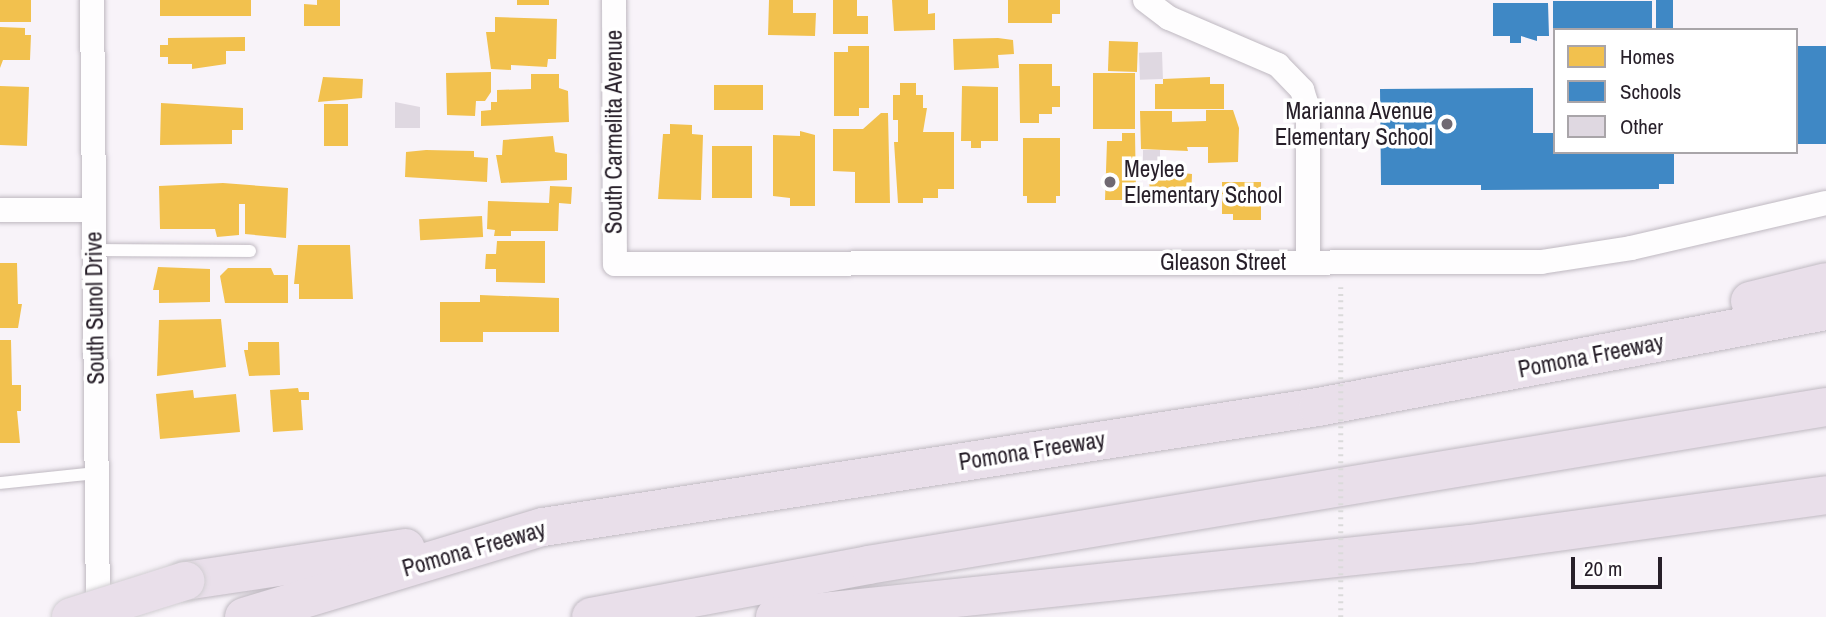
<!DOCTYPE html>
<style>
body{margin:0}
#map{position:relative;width:1826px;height:617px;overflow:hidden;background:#f8f3f9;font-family:"Archivo Narrow",sans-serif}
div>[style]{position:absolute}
.homes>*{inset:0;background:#f2c14e;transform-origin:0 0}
.schools>*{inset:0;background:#3f88c5;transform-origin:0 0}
.building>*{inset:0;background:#dfd8e1;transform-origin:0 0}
.path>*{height:4.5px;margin-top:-2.25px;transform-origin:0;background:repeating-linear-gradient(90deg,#dbdadb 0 2px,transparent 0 7px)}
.roads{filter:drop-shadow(0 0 2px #bfb9c1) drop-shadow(0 0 2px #bfb9c1)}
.lane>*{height:12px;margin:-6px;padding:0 6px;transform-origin:6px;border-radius:6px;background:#fefdfe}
.street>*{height:24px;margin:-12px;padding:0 12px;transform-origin:12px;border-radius:12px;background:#fefdfe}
.highway>*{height:38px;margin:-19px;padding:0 19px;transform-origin:19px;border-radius:19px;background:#e9dfea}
.path-bridge>*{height:4.5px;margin-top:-2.25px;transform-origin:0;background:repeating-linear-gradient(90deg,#dbdadb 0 2px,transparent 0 7px)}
.bridges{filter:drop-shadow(0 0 2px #d1ced2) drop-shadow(0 0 2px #d1ced2)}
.highway-bridge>*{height:38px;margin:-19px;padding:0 19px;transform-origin:19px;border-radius:19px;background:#e9dfea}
.dots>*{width:19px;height:19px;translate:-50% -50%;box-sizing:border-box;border:4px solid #fff;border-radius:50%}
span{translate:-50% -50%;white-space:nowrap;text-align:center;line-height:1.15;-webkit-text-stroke:7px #fff;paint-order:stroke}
.poi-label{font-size:23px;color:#271f29}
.right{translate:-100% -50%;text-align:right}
.left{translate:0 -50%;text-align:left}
.street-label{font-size:23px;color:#271f29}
.legend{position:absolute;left:1553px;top:28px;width:245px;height:126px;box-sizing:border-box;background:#fff;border:2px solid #a9a5a9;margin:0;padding:9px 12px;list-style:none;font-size:21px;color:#271f29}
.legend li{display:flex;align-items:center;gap:14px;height:35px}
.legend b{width:35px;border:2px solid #a9a5a9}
.scale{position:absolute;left:1571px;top:557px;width:91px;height:32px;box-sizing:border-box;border:4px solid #271f29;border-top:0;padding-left:9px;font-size:21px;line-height:24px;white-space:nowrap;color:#271f29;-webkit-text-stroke:5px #fff;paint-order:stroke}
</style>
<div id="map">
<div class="homes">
<i style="left:0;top:0;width:31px;height:22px"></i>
<i style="left:160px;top:0;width:91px;height:16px"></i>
<i style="clip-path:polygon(317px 0,340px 0,340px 26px,304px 26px,304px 4px,317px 5px)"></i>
<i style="left:517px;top:0;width:32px;height:5px"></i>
<i style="clip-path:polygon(769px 0,793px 0,793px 13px,816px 13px,815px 36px,768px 35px)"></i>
<i style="clip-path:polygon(833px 0,857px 0,857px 16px,868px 16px,868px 34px,833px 34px)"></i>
<i style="clip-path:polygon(892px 0,928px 0,928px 14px,935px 13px,935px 30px,894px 31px)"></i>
<i style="clip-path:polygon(1008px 0,1060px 0,1060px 14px,1052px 14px,1052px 23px,1008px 23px)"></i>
<i style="clip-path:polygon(495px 17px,557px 19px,556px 59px,548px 59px,547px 67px,511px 65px,511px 70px,491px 69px,486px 32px,495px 32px)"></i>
<i style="clip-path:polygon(0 27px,25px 28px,25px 35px,31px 35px,30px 60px,3px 60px,0 68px)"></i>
<i style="clip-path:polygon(245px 37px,245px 51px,226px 51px,226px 64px,192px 69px,192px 64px,168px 64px,168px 57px,160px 57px,160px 45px,168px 45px,168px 38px)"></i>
<i style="clip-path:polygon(998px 38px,1013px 40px,1014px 54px,998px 55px,999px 68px,954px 70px,953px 39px)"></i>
<i style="left:1109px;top:41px;width:29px;height:30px;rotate:2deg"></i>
<i style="clip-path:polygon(848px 46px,869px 46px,869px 108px,859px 108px,859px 116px,834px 116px,834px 52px,848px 52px)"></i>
<i style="clip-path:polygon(1019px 64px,1052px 64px,1052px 86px,1060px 86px,1060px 107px,1052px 107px,1052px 114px,1039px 114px,1039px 123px,1020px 123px)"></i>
<i style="clip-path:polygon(491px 72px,491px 92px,485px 101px,476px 101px,475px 116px,447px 115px,446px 73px)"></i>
<i style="left:1093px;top:73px;width:42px;height:56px"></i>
<i style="clip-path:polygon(531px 74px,559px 74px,559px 88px,568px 91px,569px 122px,481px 126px,481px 111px,491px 110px,491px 102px,497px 102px,497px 90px,531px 89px)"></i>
<i style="clip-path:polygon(323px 77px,363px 79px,362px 98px,318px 102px)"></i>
<i style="clip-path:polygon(1210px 77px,1210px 84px,1224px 84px,1224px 109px,1155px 109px,1155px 84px,1163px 84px,1163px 79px)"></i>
<i style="clip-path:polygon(900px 83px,916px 83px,916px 95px,923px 95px,923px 108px,927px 108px,923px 132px,954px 132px,954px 189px,938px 189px,938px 198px,923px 198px,923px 203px,898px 203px,894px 142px,898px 142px,898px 120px,893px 120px,893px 95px,900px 95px)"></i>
<i style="left:763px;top:85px;width:25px;height:49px;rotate:90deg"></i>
<i style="left:0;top:86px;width:29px;height:59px;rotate:2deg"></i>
<i style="clip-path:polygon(962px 86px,998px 87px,998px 141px,981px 141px,981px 148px,971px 148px,971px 141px,961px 141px)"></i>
<i style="clip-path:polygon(161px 103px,243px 108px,243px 130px,232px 130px,232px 144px,160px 145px)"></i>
<i style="left:324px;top:104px;width:24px;height:42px"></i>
<i style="clip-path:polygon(1206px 110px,1233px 110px,1239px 128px,1238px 162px,1208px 163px,1208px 147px,1187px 147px,1188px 151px,1141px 149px,1140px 111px,1172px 111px,1172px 122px,1206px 121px)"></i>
<i style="clip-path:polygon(881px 113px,888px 113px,890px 203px,855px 203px,855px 172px,833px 171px,833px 129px,863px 129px)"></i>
<i style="clip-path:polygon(670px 124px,692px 125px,692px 134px,703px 135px,701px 200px,658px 199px,663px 134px,670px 134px)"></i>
<i style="clip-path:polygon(800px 131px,815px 135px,815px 206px,790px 206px,790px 198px,773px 196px,773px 135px,800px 136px)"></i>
<i style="clip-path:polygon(1122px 133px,1135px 133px,1136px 194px,1125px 194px,1125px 200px,1105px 200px,1107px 141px,1122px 141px)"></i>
<i style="clip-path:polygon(553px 136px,555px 152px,567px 154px,567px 180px,501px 183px,496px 155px,502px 155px,503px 140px)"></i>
<i style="clip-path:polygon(1023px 138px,1060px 138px,1060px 196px,1056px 196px,1056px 203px,1027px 203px,1027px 196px,1023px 196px)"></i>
<i style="left:712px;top:146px;width:40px;height:52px"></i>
<i style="clip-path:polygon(426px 150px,474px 151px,474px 157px,488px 158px,487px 182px,405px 177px,406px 152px)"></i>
<i style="clip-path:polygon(1155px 170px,1192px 174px,1191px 201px,1149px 200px,1150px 172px)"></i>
<i style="clip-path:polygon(1222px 182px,1261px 182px,1261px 220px,1233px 220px,1233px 214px,1222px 214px)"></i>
<i style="clip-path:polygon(223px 183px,288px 188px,286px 238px,245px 234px,245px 204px,239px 204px,239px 235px,217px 237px,215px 229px,160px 229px,159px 186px)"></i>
<i style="clip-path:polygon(550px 186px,572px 187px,571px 204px,559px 203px,558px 231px,511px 231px,511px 236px,494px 236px,495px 230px,487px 229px,488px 201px,549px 203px)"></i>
<i style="left:482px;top:216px;width:21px;height:63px;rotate:87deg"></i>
<i style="clip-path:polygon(497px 241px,545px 241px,545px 283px,496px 282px,496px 269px,485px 269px,486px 254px,496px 254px)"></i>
<i style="clip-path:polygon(298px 245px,350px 245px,353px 299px,299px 299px,299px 284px,294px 284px)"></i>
<i style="clip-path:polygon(0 263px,17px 263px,18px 304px,22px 304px,18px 328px,0 328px)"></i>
<i style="clip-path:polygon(158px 267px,210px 269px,210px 302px,159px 303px,159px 290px,153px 290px)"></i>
<i style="clip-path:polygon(228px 268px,271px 268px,274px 275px,288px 275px,288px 303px,225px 303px,220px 276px)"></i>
<i style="clip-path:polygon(480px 295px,559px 298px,559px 332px,483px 332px,483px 342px,440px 342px,440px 302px,480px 302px)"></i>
<i style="clip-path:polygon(221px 319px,226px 367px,157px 376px,159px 320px)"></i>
<i style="clip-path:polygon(0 340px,11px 340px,12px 385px,21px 385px,21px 411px,17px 411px,20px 443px,0 443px)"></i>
<i style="clip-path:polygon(248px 342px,279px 342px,280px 375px,249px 376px,244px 350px,248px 350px)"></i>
<i style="clip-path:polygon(298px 388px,299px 392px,309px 392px,309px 400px,301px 400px,303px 430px,273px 432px,270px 390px)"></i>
<i style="clip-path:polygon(193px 390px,194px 398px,236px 394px,240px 432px,160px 439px,156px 394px)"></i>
</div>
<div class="schools">
<i style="left:1656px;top:0;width:17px;height:30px"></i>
<i style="left:1553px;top:1px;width:99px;height:29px"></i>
<i style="clip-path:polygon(1493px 3px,1548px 3px,1549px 36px,1537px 36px,1537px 41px,1521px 36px,1521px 43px,1510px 43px,1510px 36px,1493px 36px)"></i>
<i style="left:1796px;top:46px;width:30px;height:98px"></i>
<i style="clip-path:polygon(1533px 88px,1533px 133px,1555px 133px,1555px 152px,1674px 152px,1674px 184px,1659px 184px,1659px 189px,1481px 190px,1481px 185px,1381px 185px,1380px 89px)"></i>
</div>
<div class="building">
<i style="left:1162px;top:52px;width:27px;height:23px;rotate:88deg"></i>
<i style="clip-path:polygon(395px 102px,420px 107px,420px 128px,395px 128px)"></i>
<i style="left:1143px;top:150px;width:17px;height:14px"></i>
</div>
<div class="path">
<i style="left:1341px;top:287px;width:13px;rotate:90deg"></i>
<i style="left:1341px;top:615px;width:2px;rotate:90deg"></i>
</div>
<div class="roads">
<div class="lane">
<i style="left:95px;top:250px;width:155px;rotate:0.4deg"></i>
<i style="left:0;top:483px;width:98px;rotate:-5.9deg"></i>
</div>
<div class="street">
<i style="left:92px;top:0;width:617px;rotate:89.44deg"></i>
<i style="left:614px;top:0;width:264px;rotate:89.8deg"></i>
<i style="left:615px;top:264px;width:926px;rotate:-0.12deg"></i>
<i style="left:1541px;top:262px;width:91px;rotate:-8.8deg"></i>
<i style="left:1631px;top:248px;width:200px;rotate:-13deg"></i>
<i style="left:1145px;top:0;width:30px;rotate:37deg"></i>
<i style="left:1169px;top:18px;width:119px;rotate:23.3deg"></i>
<i style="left:1278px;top:65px;width:35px;rotate:46deg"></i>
<i style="left:1302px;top:90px;width:19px;rotate:72deg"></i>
<i style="left:1308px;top:108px;width:154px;rotate:90deg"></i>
<i style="left:0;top:210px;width:94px"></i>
</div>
<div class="highway">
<i style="left:1750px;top:301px;width:78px;rotate:-14deg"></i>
<i style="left:185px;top:581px;width:223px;rotate:-8.5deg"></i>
<i style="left:244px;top:617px;width:312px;rotate:-16.8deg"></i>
<i style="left:543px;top:527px;width:784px;rotate:-8.8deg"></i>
<i style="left:1318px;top:407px;width:517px;rotate:-10.7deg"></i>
<i style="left:591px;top:617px;width:282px;rotate:-10.6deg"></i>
<i style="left:868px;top:565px;width:971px;rotate:-9.37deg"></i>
<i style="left:775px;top:617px;width:699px;rotate:-6deg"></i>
<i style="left:1470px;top:544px;width:359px;rotate:-7.8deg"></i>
</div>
</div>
<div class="path-bridge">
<i style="left:1341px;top:300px;width:315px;rotate:90deg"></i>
</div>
<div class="bridges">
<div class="highway-bridge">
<i style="left:71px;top:617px;width:120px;rotate:-17.5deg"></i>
</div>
</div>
<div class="dots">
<i style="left:1447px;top:124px;background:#706972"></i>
<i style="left:1110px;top:182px;background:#706972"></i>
</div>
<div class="poi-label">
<span class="right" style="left:1433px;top:124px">Marianna Avenue<br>Elementary School</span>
<span class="left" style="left:1124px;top:182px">Meylee<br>Elementary School</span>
</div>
<div class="street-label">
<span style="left:614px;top:132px;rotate:-90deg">South Carmelita Avenue</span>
<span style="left:1223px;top:262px">Gleason Street</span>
<span style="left:95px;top:308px;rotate:-91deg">South Sunol Drive</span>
<span style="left:1591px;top:356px;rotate:-11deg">Pomona Freeway</span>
<span style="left:1032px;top:451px;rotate:-9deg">Pomona Freeway</span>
<span style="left:474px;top:549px;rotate:-16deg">Pomona Freeway</span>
</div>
<ul class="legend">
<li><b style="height:19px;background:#f2c14e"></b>Homes</li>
<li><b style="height:19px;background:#3f88c5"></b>Schools</li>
<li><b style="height:19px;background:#dfd8e1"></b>Other</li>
</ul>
<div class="scale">20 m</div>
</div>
